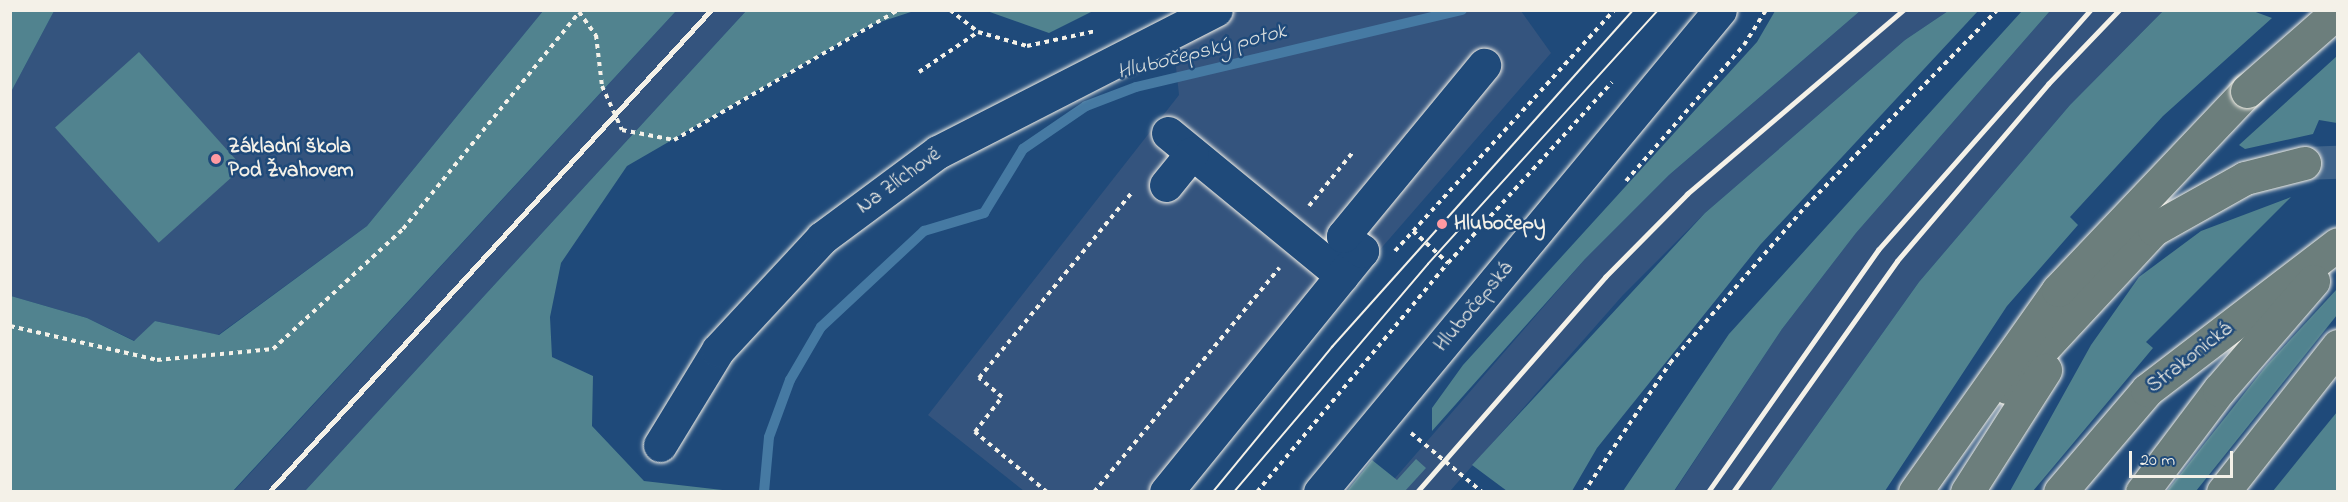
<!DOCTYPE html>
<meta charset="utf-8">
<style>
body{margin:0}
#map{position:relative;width:2348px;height:502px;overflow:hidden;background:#1f4a7a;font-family:"Indie Flower",sans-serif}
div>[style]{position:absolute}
.built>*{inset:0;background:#34547e}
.green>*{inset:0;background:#51838f;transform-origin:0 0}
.stream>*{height:10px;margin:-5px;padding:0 5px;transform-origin:5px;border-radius:5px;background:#467aa3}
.major-tunnel>*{height:33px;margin-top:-16.5px;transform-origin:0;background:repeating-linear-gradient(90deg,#3f638a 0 33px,transparent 0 49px)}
.path>*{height:4px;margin-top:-2px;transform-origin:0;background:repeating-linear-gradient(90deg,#f4f1e8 0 4.5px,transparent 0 9px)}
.roads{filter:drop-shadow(0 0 2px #f4f1e8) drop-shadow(0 0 2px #f4f1e8)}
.minor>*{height:33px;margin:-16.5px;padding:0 16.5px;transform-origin:16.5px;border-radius:16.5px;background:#1f4a7a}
.major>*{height:33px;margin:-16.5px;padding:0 16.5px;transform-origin:16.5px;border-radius:16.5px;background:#6c7e7c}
.tram>*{height:1.5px;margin:-0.75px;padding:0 0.75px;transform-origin:0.75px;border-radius:0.75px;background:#f4f1e8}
.rail>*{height:4.5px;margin:-2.25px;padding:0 2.25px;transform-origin:2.25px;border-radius:2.25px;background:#f4f1e8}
.bridges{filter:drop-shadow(0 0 2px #f4f1e8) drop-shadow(0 0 2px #f4f1e8)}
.major-bridge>*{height:33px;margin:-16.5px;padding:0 16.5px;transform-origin:16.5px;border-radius:16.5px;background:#6c7e7c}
.dots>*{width:16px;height:16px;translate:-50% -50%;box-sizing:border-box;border:3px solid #1f4a7a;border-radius:50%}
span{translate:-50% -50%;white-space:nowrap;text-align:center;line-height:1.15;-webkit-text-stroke:5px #1f4a7a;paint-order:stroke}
.poi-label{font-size:21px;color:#f4f1e8;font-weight:700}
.left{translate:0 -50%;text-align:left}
.street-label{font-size:21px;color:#f4f1e8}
.water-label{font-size:22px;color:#dadfde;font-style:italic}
.frame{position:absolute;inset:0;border:12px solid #f4f1e8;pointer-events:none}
.scale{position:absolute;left:2129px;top:451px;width:104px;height:27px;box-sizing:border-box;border:3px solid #f4f1e8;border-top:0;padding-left:8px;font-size:18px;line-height:21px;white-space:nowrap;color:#f4f1e8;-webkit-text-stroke:4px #1f4a7a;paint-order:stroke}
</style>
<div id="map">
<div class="built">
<i style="clip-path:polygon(54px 11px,543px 11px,367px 226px,218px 335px,155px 321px,135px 341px,87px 318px,11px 296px,11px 92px)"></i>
<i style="clip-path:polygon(676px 11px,746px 11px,305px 491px,233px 492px)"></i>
<i style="clip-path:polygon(1170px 11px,1521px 11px,1551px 53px,1170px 491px,1024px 491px,928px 415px,1179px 95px)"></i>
<i style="clip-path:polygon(1860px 11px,1948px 11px,1905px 40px,1705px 213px,1623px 295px,1450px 491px,1383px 492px,1585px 259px,1669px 175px)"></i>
<i style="clip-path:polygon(2050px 11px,2163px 11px,2070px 105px,1919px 282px,1770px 491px,1674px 492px,1782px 329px,1856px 233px)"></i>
</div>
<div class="green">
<i style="clip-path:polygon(11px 10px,54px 11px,11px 92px,10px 11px)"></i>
<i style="clip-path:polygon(543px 11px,676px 11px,233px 491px,11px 491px,11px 296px,87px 318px,134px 341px,155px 321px,219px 335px,367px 226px)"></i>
<i style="clip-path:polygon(746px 11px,914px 11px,871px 25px,627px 166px,561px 263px,550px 317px,552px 357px,593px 376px,592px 426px,644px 481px,731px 491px,305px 491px)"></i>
<i style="clip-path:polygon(987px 11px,1093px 11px,1049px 33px)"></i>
<i style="clip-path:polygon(1775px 11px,1860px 11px,1669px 175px,1585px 259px,1432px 431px,1432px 408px,1463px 365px,1757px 42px)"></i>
<i style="clip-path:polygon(1948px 11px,1978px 11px,1760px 245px,1597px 448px,1572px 491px,1507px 491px,1472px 465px,1705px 213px,1905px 40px)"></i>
<i style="clip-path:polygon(2022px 11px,2050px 11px,1856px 233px,1782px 329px,1674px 491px,1623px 491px,1729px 334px)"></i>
<i style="clip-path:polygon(2163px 11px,2253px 11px,2272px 18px,2163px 116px,2070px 217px,2078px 225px,2007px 306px,1885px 491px,1770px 491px,1919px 282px,2070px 105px)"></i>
<i style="left:139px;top:52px;width:155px;height:113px;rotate:48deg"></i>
<i style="clip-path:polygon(2337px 56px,2337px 123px,2319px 120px,2313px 134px,2245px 149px,2239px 145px)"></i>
<i style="clip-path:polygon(2291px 197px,2146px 342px,2153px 348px,2033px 491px,2010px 491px,2091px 345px,2139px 277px,2201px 231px)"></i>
<i style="clip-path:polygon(2337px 289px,2337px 315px,2196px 491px,2167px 491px,2266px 366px)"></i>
<i style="clip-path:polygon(2337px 412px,2337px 491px,2273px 491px,2319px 434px)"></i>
<i style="clip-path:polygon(1416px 459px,1426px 468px,1405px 491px,1347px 491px,1372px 460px,1397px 480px)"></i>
</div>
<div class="stream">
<i style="left:764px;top:492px;width:55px;rotate:-84.8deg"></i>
<i style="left:769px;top:437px;width:61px;rotate:-69.8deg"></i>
<i style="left:790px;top:380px;width:61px;rotate:-59.7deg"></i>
<i style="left:821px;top:327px;width:141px;rotate:-43deg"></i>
<i style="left:924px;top:231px;width:63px;rotate:-16.7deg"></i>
<i style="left:984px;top:213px;width:75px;rotate:-58.6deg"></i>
<i style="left:1023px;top:149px;width:76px;rotate:-34.3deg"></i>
<i style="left:1086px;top:106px;width:53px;rotate:-20.8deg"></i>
<i style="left:1136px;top:87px;width:335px;rotate:-13.3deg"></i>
</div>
<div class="major-tunnel">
<i style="left:2304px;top:163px;width:34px;rotate:-2deg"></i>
</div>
<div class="path">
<i style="left:950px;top:10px;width:36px;rotate:38deg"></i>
<i style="left:579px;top:12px;width:29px;rotate:54deg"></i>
<i style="left:596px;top:35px;width:51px;rotate:83.3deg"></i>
<i style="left:602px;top:86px;width:48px;rotate:65.6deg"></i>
<i style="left:622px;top:130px;width:53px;rotate:10.9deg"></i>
<i style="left:674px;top:140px;width:259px;rotate:-30.1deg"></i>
<i style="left:919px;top:72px;width:71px;rotate:-34.1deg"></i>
<i style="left:978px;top:32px;width:51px;rotate:15.9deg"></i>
<i style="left:1027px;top:46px;width:71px;rotate:-12.3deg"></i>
<i style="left:1626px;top:181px;width:180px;rotate:-49.1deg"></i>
<i style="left:1744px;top:45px;width:41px;rotate:-57.8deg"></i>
<i style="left:1309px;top:206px;width:70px;rotate:-50.8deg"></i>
<i style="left:1413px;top:231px;width:47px;rotate:42.4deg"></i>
<i style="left:1395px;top:251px;width:326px;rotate:-47.7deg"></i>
<i style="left:10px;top:326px;width:151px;rotate:13deg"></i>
<i style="left:157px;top:360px;width:117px;rotate:-5.4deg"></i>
<i style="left:273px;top:349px;width:177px;rotate:-42.7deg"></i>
<i style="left:403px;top:229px;width:282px;rotate:-50.9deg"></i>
<i style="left:1411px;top:433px;width:92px;rotate:39.7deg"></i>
<i style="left:1047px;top:492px;width:94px;rotate:-140.2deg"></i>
<i style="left:975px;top:432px;width:44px;rotate:-52.4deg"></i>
<i style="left:1002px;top:397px;width:30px;rotate:-140deg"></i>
<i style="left:979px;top:378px;width:242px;rotate:-50.5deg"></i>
<i style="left:1094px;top:492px;width:291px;rotate:-50.4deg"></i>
<i style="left:1257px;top:492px;width:298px;rotate:-50.2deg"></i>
<i style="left:1448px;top:263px;width:244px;rotate:-47.8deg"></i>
<i style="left:1584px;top:492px;width:155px;rotate:-56.3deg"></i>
<i style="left:1670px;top:363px;width:208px;rotate:-49.1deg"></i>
<i style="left:1806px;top:206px;width:274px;rotate:-45.7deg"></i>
</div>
<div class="roads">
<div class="minor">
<i style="left:1168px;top:133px;width:225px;rotate:39.4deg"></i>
<i style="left:1166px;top:185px;width:41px;rotate:-50.9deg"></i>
<i style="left:660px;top:445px;width:111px;rotate:-58.6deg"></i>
<i style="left:718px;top:350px;width:153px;rotate:-47.1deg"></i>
<i style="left:822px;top:238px;width:144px;rotate:-36.6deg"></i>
<i style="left:938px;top:152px;width:312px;rotate:-27.1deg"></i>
<i style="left:1166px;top:492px;width:311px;rotate:-50.9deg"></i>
<i style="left:1362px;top:251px;width:24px;rotate:-142deg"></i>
<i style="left:1343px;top:236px;width:222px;rotate:-50.5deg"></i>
<i style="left:1320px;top:492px;width:626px;rotate:-50.31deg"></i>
</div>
<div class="major">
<i style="left:2007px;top:387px;width:216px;rotate:-47.1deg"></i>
<i style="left:2154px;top:229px;width:104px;rotate:-29.3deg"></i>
<i style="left:2245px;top:178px;width:61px;rotate:-14.3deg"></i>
<i style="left:1915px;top:492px;width:247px;rotate:-54.7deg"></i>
<i style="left:2058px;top:290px;width:274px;rotate:-46.5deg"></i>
<i style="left:1967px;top:492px;width:145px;rotate:-57.4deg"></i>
<i style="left:2060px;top:492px;width:134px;rotate:-49.5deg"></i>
<i style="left:2147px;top:390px;width:240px;rotate:-37.4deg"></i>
<i style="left:2142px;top:492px;width:128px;rotate:-53deg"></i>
<i style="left:2219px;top:390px;width:144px;rotate:-49.2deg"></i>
<i style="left:2223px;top:492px;width:186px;rotate:-51.8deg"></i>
</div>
</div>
<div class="tram">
<i style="left:1213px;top:492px;width:188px;rotate:-50.6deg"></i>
<i style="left:1332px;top:347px;width:452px;rotate:-48.2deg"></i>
<i style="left:1234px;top:492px;width:299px;rotate:-49.6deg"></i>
<i style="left:1428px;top:264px;width:343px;rotate:-47.8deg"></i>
</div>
<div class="rail">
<i style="left:269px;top:492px;width:654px;rotate:-47.48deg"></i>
<i style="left:1417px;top:492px;width:286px;rotate:-48.8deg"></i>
<i style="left:1605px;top:277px;width:117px;rotate:-45.3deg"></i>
<i style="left:1687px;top:194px;width:284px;rotate:-40.4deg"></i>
<i style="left:1708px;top:492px;width:296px;rotate:-54.9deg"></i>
<i style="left:1878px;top:250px;width:320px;rotate:-48.5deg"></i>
<i style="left:1733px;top:492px;width:283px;rotate:-54.6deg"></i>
<i style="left:1897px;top:261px;width:233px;rotate:-49.5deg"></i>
<i style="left:2048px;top:84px;width:103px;rotate:-46.2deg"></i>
</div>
<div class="bridges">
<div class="major-bridge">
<i style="left:2247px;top:91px;width:121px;rotate:-41.3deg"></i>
</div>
</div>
<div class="dots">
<i style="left:216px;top:159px;background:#ff9aa2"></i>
<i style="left:1442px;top:224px;background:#ff9aa2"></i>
</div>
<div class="poi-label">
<span class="left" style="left:228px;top:159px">Základní škola<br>Pod Žvahovem</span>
<span class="left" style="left:1454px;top:224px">Hlubočepy</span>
</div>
<div class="street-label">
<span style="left:899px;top:181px;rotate:-36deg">Na Zlíchově</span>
<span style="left:1474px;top:307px;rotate:-50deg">Hlubočepská</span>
<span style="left:2190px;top:358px;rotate:-38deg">Strakonická</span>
</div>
<div class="water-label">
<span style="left:1202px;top:53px;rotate:-14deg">Hlubočepský potok</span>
</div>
<div class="frame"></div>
<div class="scale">20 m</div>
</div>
